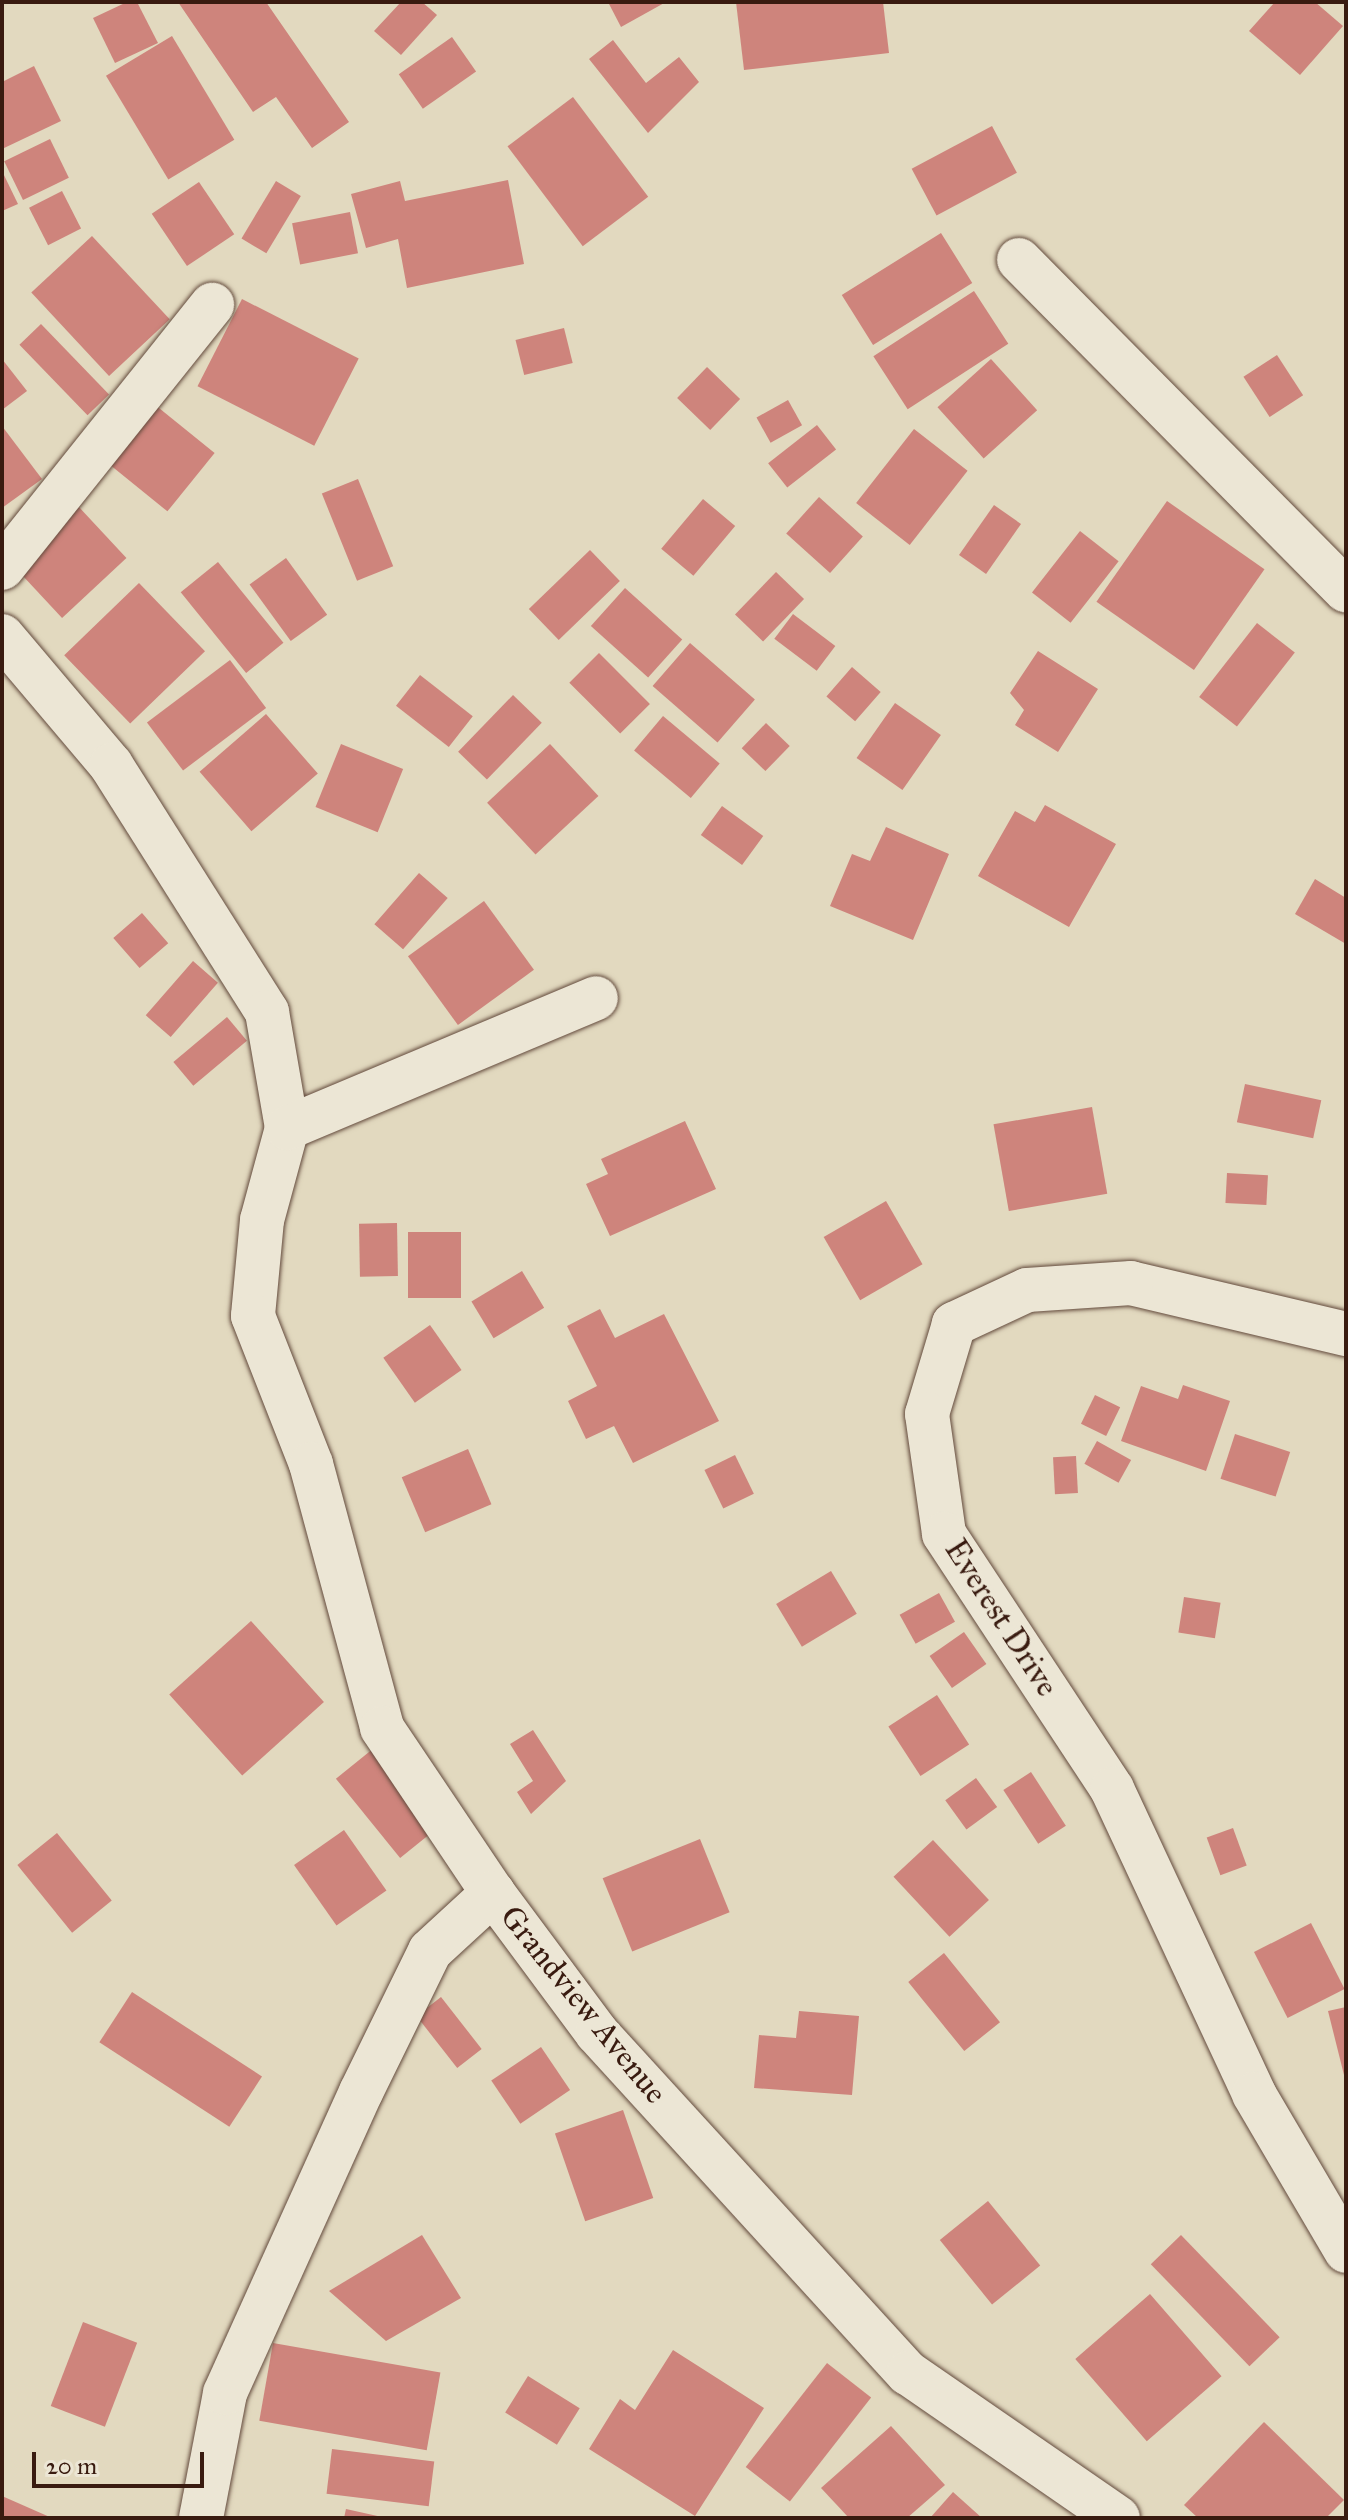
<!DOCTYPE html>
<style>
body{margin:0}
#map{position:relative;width:1348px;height:2520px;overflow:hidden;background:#e2d9bf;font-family:"IM FELL Great Primer",serif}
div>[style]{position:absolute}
.building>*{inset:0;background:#ce847c;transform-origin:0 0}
.roads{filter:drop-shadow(0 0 2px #634a3c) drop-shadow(0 0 2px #634a3c)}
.minor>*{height:44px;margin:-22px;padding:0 22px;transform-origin:22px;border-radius:22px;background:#ece6d5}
span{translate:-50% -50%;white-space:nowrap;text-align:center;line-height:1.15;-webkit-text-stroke:8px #ece6d5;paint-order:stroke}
.street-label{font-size:32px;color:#391b10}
.frame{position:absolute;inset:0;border:4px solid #391b10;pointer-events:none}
.scale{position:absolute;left:32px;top:2452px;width:172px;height:36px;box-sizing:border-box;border:4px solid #391b10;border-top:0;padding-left:10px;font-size:24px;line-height:28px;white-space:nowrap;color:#391b10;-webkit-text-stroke:6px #ece6d5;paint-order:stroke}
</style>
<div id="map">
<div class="building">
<i style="clip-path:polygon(127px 2px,137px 2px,158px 43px,115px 63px,93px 18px)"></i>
<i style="clip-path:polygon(178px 2px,266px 2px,349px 122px,312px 148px,276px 97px,253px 112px)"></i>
<i style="clip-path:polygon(401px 2px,422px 2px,437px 15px,401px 55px,374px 31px)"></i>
<i style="clip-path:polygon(608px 2px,666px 2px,621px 27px)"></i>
<i style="clip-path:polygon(736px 2px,883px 2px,889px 53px,744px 70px)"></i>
<i style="clip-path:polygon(1275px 2px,1315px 2px,1343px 26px,1300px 75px,1249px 31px)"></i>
<i style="left:172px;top:36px;width:121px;height:77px;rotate:59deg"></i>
<i style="left:452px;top:37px;width:42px;height:65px;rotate:55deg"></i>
<i style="clip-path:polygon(613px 40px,646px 83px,679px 57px,699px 82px,648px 133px,589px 59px)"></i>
<i style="clip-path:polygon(34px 66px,61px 121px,2px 149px,2px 82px)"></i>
<i style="left:573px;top:97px;width:125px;height:82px;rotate:53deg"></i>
<i style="left:992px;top:126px;width:53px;height:91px;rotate:62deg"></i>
<i style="left:50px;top:139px;width:43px;height:51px;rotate:64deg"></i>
<i style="clip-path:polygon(2px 171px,18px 204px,2px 211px)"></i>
<i style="clip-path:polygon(508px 180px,524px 264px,407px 288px,398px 239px,366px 248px,351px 194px,400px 181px,405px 201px)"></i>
<i style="left:276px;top:181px;width:29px;height:67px;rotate:31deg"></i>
<i style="left:199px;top:182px;width:63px;height:57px;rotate:56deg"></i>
<i style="left:62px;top:191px;width:42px;height:37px;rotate:63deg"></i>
<i style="left:350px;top:212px;width:42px;height:59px;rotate:79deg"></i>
<i style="left:941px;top:233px;width:59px;height:117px;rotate:58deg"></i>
<i style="left:92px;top:236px;width:114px;height:83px;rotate:47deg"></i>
<i style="left:974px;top:291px;width:63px;height:120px;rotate:57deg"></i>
<i style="left:242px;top:299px;width:131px;height:98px;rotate:27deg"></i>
<i style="left:41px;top:324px;width:98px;height:30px;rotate:46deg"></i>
<i style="left:564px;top:328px;width:36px;height:50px;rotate:76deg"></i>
<i style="left:1277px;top:355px;width:48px;height:40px;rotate:57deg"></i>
<i style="clip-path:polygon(2px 359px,27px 391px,2px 410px)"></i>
<i style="left:991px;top:359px;width:69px;height:72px;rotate:48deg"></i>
<i style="left:707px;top:367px;width:46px;height:43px;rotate:44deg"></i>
<i style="left:788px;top:400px;width:29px;height:36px;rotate:61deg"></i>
<i style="left:154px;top:404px;width:78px;height:75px;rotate:39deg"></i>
<i style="left:817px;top:425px;width:31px;height:62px;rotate:52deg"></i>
<i style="clip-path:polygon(2px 426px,42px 479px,2px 508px)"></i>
<i style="left:914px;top:429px;width:68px;height:94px;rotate:38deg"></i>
<i style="left:358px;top:479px;width:94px;height:39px;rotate:68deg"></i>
<i style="left:819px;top:497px;width:59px;height:49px;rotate:42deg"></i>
<i style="left:703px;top:499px;width:42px;height:65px;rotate:40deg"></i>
<i style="left:1167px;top:501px;width:119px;height:123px;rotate:35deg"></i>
<i style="left:994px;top:505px;width:33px;height:61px;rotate:35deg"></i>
<i style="left:78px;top:506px;width:71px;height:88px;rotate:47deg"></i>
<i style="left:1080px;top:531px;width:49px;height:78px;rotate:38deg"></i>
<i style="left:590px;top:550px;width:43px;height:85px;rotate:46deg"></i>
<i style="left:286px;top:558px;width:70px;height:45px;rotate:54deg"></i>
<i style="left:218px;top:562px;width:104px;height:48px;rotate:51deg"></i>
<i style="left:776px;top:572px;width:39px;height:59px;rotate:44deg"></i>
<i style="left:139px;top:583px;width:95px;height:104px;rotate:46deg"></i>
<i style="left:625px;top:588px;width:77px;height:51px;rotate:42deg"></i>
<i style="left:793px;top:614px;width:53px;height:31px;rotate:37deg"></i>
<i style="left:1257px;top:623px;width:48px;height:94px;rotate:38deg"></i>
<i style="left:690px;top:643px;width:86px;height:57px;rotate:41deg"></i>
<i style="clip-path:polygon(1038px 651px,1098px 689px,1058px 752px,1015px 725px,1024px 710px,1010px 693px)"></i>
<i style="left:599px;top:653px;width:72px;height:42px;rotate:45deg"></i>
<i style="left:230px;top:660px;width:60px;height:104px;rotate:53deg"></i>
<i style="left:852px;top:667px;width:38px;height:39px;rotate:41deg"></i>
<i style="left:420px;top:675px;width:67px;height:39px;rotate:38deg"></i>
<i style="left:513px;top:695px;width:40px;height:79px;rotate:44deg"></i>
<i style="left:895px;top:703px;width:56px;height:67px;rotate:35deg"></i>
<i style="left:266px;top:714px;width:79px;height:88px;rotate:49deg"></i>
<i style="left:663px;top:716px;width:74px;height:45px;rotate:40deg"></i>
<i style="left:766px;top:723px;width:33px;height:35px;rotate:44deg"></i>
<i style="left:341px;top:744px;width:67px;height:68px;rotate:22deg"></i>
<i style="left:550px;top:744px;width:71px;height:86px;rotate:47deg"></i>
<i style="clip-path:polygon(1045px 805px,1116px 844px,1069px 927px,978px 876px,1015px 811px,1035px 822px)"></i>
<i style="left:722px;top:806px;width:51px;height:36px;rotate:36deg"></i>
<i style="clip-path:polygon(886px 827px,949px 854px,913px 940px,830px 906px,852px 854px,870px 861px)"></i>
<i style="left:419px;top:873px;width:38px;height:68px;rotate:41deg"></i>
<i style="clip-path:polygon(1315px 879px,1346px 898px,1346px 944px,1295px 914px)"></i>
<i style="left:484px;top:901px;width:85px;height:94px;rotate:54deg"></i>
<i style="left:142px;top:913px;width:40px;height:38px;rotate:49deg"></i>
<i style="left:193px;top:961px;width:33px;height:72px;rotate:41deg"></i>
<i style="left:227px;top:1017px;width:31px;height:70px;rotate:50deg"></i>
<i style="left:1245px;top:1084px;width:78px;height:39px;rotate:12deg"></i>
<i style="left:1092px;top:1107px;width:88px;height:100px;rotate:80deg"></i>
<i style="clip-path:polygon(685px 1121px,716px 1189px,610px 1236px,586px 1184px,608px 1174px,601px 1159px)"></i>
<i style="left:1227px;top:1173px;width:41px;height:30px;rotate:3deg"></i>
<i style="left:886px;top:1201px;width:73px;height:72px;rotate:60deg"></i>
<i style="left:397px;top:1223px;width:53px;height:38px;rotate:89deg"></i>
<i style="left:408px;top:1232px;width:53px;height:66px"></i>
<i style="left:522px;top:1271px;width:43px;height:59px;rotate:59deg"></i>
<i style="clip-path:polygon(600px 1309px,615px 1338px,664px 1314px,719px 1421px,633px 1463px,614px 1426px,586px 1439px,568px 1401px,597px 1386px,567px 1326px)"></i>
<i style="left:430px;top:1325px;width:55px;height:57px;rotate:55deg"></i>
<i style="clip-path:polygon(1183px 1385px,1230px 1401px,1206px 1471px,1121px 1441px,1141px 1386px,1178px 1399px)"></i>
<i style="left:1095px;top:1395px;width:28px;height:32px;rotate:26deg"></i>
<i style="left:1235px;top:1434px;width:58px;height:47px;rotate:18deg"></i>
<i style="left:1097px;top:1441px;width:39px;height:26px;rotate:29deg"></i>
<i style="left:468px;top:1449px;width:60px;height:72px;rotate:67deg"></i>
<i style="left:735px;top:1455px;width:43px;height:34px;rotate:64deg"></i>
<i style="left:1076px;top:1456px;width:37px;height:23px;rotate:87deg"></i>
<i style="left:831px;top:1571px;width:50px;height:64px;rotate:59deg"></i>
<i style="left:939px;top:1593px;width:33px;height:45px;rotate:61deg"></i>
<i style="left:1184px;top:1597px;width:37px;height:36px;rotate:9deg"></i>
<i style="left:251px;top:1621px;width:109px;height:110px;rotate:48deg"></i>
<i style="left:964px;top:1632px;width:39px;height:42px;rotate:55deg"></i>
<i style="left:937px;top:1695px;width:59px;height:58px;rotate:57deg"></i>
<i style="clip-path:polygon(533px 1730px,566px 1781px,531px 1814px,517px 1792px,533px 1781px,510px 1744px)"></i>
<i style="left:374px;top:1748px;width:102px;height:49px;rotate:51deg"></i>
<i style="left:1031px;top:1772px;width:64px;height:33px;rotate:57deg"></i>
<i style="left:976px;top:1778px;width:36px;height:38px;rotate:54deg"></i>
<i style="left:1233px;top:1828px;width:40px;height:28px;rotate:70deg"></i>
<i style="left:344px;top:1830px;width:74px;height:61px;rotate:55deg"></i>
<i style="left:57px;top:1833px;width:87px;height:51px;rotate:51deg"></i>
<i style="left:700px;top:1839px;width:79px;height:105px;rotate:68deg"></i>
<i style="left:933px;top:1840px;width:82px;height:54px;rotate:47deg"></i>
<i style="left:1311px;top:1923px;width:74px;height:64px;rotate:63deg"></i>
<i style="left:944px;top:1953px;width:89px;height:46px;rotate:51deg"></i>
<i style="left:132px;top:1992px;width:155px;height:60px;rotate:33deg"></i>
<i style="left:441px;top:1997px;width:66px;height:31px;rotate:52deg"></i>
<i style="clip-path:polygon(1346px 2007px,1346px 2079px,1345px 2079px,1328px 2011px)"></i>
<i style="clip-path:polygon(799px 2011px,859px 2016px,852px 2095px,754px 2088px,759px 2035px,796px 2038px)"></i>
<i style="left:541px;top:2047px;width:52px;height:60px;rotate:56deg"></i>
<i style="left:623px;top:2110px;width:93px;height:72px;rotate:71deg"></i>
<i style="left:988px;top:2201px;width:83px;height:62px;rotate:51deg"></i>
<i style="clip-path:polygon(422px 2235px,461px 2298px,386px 2341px,329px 2291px)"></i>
<i style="left:1181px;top:2235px;width:142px;height:42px;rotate:46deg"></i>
<i style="left:1150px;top:2294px;width:109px;height:99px;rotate:49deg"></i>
<i style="left:83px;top:2322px;width:58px;height:90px;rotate:21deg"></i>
<i style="left:273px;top:2343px;width:170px;height:79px;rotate:10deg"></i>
<i style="clip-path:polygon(673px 2350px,764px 2408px,695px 2516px,589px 2449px,620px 2399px,635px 2410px)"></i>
<i style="left:827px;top:2363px;width:56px;height:132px;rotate:38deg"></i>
<i style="left:528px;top:2376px;width:61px;height:43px;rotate:32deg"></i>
<i style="clip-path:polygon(1264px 2422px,1344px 2500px,1326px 2518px,1198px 2518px,1184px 2505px)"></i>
<i style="clip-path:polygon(891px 2426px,945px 2485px,907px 2518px,849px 2518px,821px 2488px)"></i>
<i style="left:332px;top:2449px;width:103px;height:45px;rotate:7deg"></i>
<i style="clip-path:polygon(953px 2492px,982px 2518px,930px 2518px)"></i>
<i style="clip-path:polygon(2px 2496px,52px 2518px,2px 2518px)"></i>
<i style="clip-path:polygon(346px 2509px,382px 2517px,382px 2518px,344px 2518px)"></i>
</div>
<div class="roads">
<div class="minor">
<i style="left:1019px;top:260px;width:465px;rotate:45.3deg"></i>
<i style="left:2px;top:568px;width:337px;rotate:-51.4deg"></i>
<i style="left:2px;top:636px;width:169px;rotate:49.8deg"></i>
<i style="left:111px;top:765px;width:292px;rotate:57.7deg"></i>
<i style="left:267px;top:1012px;width:118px;rotate:80.2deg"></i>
<i style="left:287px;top:1128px;width:95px;rotate:105.2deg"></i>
<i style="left:262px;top:1220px;width:96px;rotate:95.4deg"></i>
<i style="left:253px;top:1316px;width:159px;rotate:68.6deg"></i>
<i style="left:311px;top:1464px;width:273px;rotate:74.9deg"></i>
<i style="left:382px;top:1728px;width:199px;rotate:56.1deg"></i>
<i style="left:287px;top:1128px;width:335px;rotate:-22.8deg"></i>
<i style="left:1346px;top:1334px;width:221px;rotate:-166.7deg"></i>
<i style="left:1131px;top:1283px;width:104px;rotate:176.1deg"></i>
<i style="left:1027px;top:1290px;width:81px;rotate:155deg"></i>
<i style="left:954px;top:1324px;width:94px;rotate:106.7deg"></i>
<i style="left:927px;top:1414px;width:121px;rotate:81.9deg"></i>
<i style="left:944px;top:1534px;width:305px;rotate:56.6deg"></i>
<i style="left:1112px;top:1789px;width:336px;rotate:65deg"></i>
<i style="left:1254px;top:2094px;width:182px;rotate:59.6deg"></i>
<i style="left:201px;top:2518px;width:127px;rotate:-79.1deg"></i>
<i style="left:225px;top:2393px;width:330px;rotate:-65.7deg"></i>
<i style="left:361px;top:2092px;width:157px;rotate:-63.9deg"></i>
<i style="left:430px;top:1951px;width:86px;rotate:-42.6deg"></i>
<i style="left:493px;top:1893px;width:174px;rotate:53.4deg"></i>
<i style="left:597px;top:2033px;width:461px;rotate:47.6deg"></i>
<i style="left:908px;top:2373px;width:255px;rotate:34.6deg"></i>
</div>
</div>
<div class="street-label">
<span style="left:1001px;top:1618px;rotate:57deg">Everest Drive</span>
<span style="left:583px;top:2005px;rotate:51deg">Grandview Avenue</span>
</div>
<div class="frame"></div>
<div class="scale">20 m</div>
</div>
